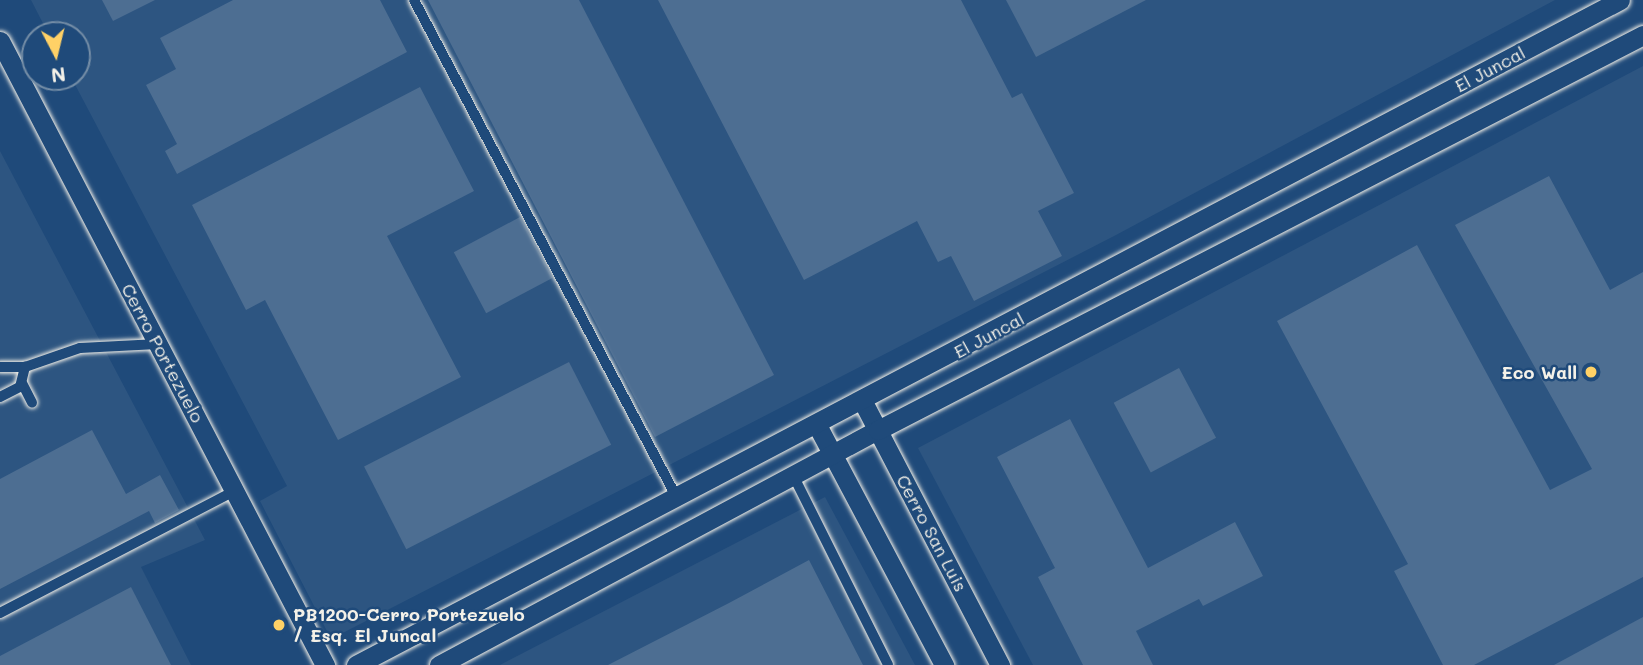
<!DOCTYPE html>
<style>
body{margin:0}
#map{position:relative;width:1643px;height:665px;overflow:hidden;background:#1f4a7a;font-family:Mali,sans-serif}
div>[style]{position:absolute}
.built>*{inset:0;background:#2d5581}
.building>*{inset:0;background:#4d6e92;transform-origin:0 0}
.roads{filter:drop-shadow(0 0 2px #f4f1e8) drop-shadow(0 0 2px #f4f1e8)}
.lane>*{height:10px;margin:-5px;padding:0 5px;transform-origin:5px;border-radius:5px;background:#1f4a7a}
.street>*{height:19px;margin:-9.5px;padding:0 9.5px;transform-origin:9.5px;border-radius:9.5px;background:#1f4a7a}
.dots>*{width:19px;height:19px;translate:-50% -50%;box-sizing:border-box;border:4px solid #1f4a7a;border-radius:50%}
span{translate:-50% -50%;white-space:nowrap;text-align:center;line-height:1.15;-webkit-text-stroke:5px #1f4a7a;paint-order:stroke}
.street-label{font-size:18px;color:#f4f1e8}
.poi-label{font-size:18px;color:#f4f1e8;font-weight:700}
.right{translate:-100% -50%;text-align:right}
.left{translate:0 -50%;text-align:left}
.north{position:absolute;left:21px;top:21px;width:70px;height:70px;box-sizing:border-box;background:#1f4a7a;border:2px solid #748da6;border-radius:50%;rotate:173deg;font-size:19px;font-weight:700;line-height:28px;text-align:center;color:#f4f1e8}
.north::after{content:'';display:block;margin:auto;width:24px;height:32px;background:#ffd166;clip-path:polygon(50% 0,100% 100%,50% 72%,0 100%)}
</style>
<div id="map">
<div class="built">
<i style="clip-path:polygon(31px 0,1555px 0,1116px 235px,331px 639px,260px 501px,287px 486px,71px 77px,77px 77px,77px 35px,49px 35px)"></i>
<i style="clip-path:polygon(1643px 66px,1643px 665px,1033px 665px,918px 448px)"></i>
<i style="clip-path:polygon(0 151px,205px 540px,141px 567px,191px 665px,0 665px)"></i>
<i style="clip-path:polygon(825px 497px,915px 665px,500px 665px)"></i>
</div>
<div class="building">
<i style="clip-path:polygon(102px 0,155px 0,113px 21px)"></i>
<i style="clip-path:polygon(233px 0,380px 0,407px 52px,177px 174px,165px 151px,177px 144px,146px 85px,176px 69px,160px 38px)"></i>
<i style="clip-path:polygon(428px 0,579px 0,774px 375px,655px 437px)"></i>
<i style="clip-path:polygon(658px 0,961px 0,1012px 98px,1022px 93px,1074px 193px,1038px 211px,1062px 256px,974px 301px,951px 256px,938px 262px,917px 221px,804px 280px)"></i>
<i style="clip-path:polygon(1006px 0,1146px 0,1036px 57px)"></i>
<i style="clip-path:polygon(420px 87px,474px 191px,387px 236px,461px 377px,338px 440px,265px 300px,246px 310px,192px 205px)"></i>
<i style="clip-path:polygon(1549px 176px,1610px 290px,1643px 272px,1643px 577px,1474px 665px,1443px 665px,1394px 571px,1408px 564px,1277px 321px,1417px 245px,1550px 490px,1592px 469px,1455px 225px)"></i>
<i style="left:520px;top:217px;width:69px;height:75px;rotate:62deg"></i>
<i style="left:569px;top:362px;width:93px;height:230px;rotate:63deg"></i>
<i style="left:1179px;top:368px;width:79px;height:74px;rotate:62deg"></i>
<i style="clip-path:polygon(1070px 419px,1148px 568px,1235px 522px,1263px 576px,1203px 606px,1199px 599px,1136px 631px,1153px 665px,1083px 665px,1038px 577px,1055px 568px,997px 457px)"></i>
<i style="clip-path:polygon(92px 430px,126px 494px,160px 475px,179px 510px,155px 523px,149px 511px,0 589px,0 479px)"></i>
<i style="clip-path:polygon(809px 560px,863px 665px,608px 665px,729px 603px)"></i>
<i style="clip-path:polygon(131px 587px,171px 665px,0 665px,0 656px)"></i>
<i style="clip-path:polygon(1643px 617px,1643px 665px,1554px 665px)"></i>
</div>
<div class="roads">
<div class="lane">
<i style="left:414px;top:0;width:563px;rotate:62.16deg"></i>
<i style="left:0;top:367px;width:25px"></i>
<i style="left:25px;top:367px;width:58px;rotate:-19.1deg"></i>
<i style="left:80px;top:348px;width:78px;rotate:-2.9deg"></i>
<i style="left:22px;top:383px;width:22px;rotate:63deg"></i>
<i style="left:0;top:397px;width:22px;rotate:-27deg"></i>
<i style="left:20px;top:387px;width:21px;rotate:-76deg"></i>
<i style="left:793px;top:475px;width:212px;rotate:63.4deg"></i>
<i style="left:0;top:613px;width:264px;rotate:-27.5deg"></i>
</div>
<div class="street">
<i style="left:0;top:41px;width:704px;rotate:62.49deg"></i>
<i style="left:863px;top:402px;width:297px;rotate:62.5deg"></i>
<i style="left:817px;top:425px;width:272px;rotate:62.1deg"></i>
<i style="left:356px;top:665px;width:1428px;rotate:-27.75deg"></i>
<i style="left:439px;top:665px;width:498px;rotate:-28.2deg"></i>
<i style="left:878px;top:430px;width:861px;rotate:-27.31deg"></i>
</div>
</div>
<div class="dots">
<i style="left:1591px;top:372px;background:#ffd166"></i>
<i style="left:279px;top:625px;background:#ffd166"></i>
</div>
<div class="street-label">
<span style="left:1490px;top:69px;rotate:-28deg">El Juncal</span>
<span style="left:989px;top:335px;rotate:-28deg">El Juncal</span>
<span style="left:163px;top:353px;rotate:62deg">Cerro Portezuelo</span>
<span style="left:932px;top:533px;rotate:62deg">Cerro San Luis</span>
</div>
<div class="poi-label">
<span class="right" style="left:1577px;top:372px">Eco Wall</span>
<span class="left" style="left:293px;top:625px">PB1200-Cerro Portezuelo<br>/ Esq. El Juncal</span>
</div>
<div class="north">N</div>
</div>
